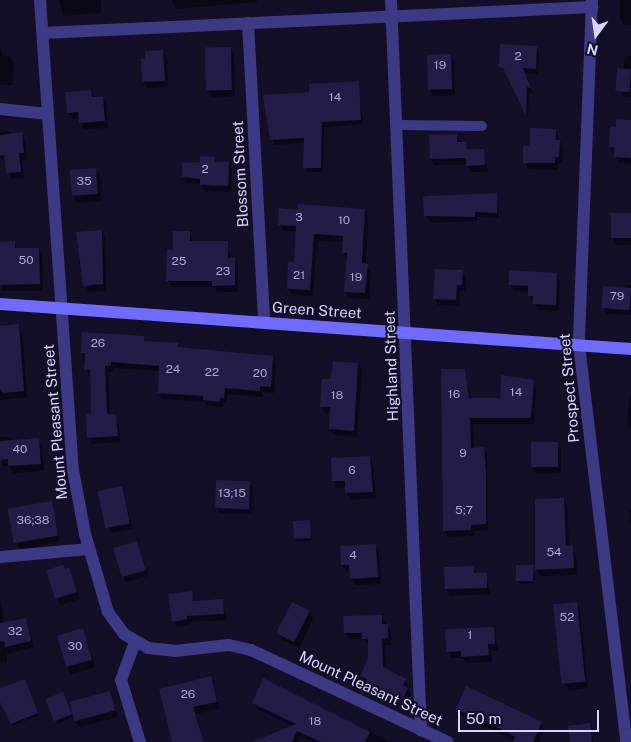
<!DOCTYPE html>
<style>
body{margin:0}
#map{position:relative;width:631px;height:742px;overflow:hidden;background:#130f26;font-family:"Public Sans",sans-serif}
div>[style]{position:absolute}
.shadow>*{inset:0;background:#0007;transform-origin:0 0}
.building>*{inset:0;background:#241b47;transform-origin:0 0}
.lane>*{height:10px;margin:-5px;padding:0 5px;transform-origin:5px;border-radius:5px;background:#3d3a85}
.street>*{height:12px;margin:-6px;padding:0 6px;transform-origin:6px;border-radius:6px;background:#3d3a85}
.secondary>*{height:12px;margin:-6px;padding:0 6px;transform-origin:6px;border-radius:6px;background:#6f6bff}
span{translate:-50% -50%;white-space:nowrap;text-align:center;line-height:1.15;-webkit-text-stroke:4px #130f26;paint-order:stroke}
.number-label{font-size:12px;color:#aca6d1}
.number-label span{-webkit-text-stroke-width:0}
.street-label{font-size:15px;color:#d9d4ff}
.north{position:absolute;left:571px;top:10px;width:50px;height:50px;-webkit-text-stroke:4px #130f26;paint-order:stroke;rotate:194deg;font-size:14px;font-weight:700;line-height:20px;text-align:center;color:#d9d4ff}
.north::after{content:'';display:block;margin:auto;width:18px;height:22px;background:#d9d4ff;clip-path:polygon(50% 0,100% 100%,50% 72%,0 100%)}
.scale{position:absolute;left:458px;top:710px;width:141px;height:22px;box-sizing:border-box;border:2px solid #d9d4ff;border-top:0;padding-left:6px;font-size:15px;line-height:18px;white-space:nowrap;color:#d9d4ff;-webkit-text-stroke:4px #130f26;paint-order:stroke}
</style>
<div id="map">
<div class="shadow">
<i style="clip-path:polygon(59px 0,101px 0,101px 13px,63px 16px)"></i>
<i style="clip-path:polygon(172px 0,257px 0,257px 2px,176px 9px)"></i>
<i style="clip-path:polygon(620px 0,631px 0,631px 25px,624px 25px,620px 19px)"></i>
<i style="clip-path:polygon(0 46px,3px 56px,10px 57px,14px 63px,13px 85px,0 85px)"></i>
<i style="clip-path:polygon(536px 47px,539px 52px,538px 74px,525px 73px,533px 93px,529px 92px,528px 118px,507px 73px,501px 67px)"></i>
<i style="clip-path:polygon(230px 48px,234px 55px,235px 96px,213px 98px,209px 92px)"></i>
<i style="clip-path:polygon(163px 52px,167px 58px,168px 87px,147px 88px,143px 81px)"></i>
<i style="clip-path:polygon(451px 55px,454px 62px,455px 95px,433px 96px,430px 89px)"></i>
<i style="clip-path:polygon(625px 56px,631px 56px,631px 97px,624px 97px,620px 90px)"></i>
<i style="clip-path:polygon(358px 82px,363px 124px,324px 127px,323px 172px,307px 172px,305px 143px,274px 145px,265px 96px,311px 94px)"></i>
<i style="clip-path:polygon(91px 91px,95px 98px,102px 98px,106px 104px,108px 128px,84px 129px,80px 119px,72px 119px,68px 113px)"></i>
<i style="clip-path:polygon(631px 121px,631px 164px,619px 163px,610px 146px,617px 128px)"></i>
<i style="clip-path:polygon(555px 130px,563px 148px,562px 163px,558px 163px,558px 170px,528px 169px,524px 162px,531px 147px)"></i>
<i style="clip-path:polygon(10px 131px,12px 135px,21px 134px,25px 140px,27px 159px,22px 160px,24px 178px,11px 179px,6px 162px,0 157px,0 132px)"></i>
<i style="clip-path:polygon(456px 136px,470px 150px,483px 150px,488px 172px,471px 172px,467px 165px,435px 165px,431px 159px)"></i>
<i style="clip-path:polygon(214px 158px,217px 163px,228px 164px,232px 170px,231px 192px,205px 191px,202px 185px,187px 183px,183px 177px)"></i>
<i style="clip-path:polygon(96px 170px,100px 176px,101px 201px,77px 203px,73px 196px,72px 171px)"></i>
<i style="clip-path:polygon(496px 195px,499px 218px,477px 217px,477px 221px,432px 223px,425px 216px)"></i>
<i style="clip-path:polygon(365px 210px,368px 217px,366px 265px,371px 272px,369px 299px,349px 298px,345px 291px,347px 259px,343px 252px,344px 242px,317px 241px,313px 296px,292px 295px,288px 289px,295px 264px,297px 232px,283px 231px,280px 224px,299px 211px)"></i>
<i style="clip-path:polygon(631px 215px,631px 245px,617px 245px,613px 238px)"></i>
<i style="clip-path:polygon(102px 231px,105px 237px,106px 291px,88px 292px,79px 261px,77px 233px)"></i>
<i style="clip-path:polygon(189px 232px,193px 243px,227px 242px,231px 259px,238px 266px,238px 292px,217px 292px,214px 287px,171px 287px,168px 281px,174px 251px)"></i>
<i style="clip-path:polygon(0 243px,14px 243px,17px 249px,39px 249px,42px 255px,43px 291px,2px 291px)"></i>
<i style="clip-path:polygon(462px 271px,466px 278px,465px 291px,460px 291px,459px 306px,438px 305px,435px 298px)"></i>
<i style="clip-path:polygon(556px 274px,560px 281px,559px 311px,538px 310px,529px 292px,514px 291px,510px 285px)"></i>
<i style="clip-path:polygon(625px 285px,631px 285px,631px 315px,607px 314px,603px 307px,625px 289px)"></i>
<i style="clip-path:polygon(18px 326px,22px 332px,27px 397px,0 400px,0 327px)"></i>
<i style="clip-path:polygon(143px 337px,146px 342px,177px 345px,180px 349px,273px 357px,276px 364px,274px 393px,263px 392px,263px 397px,227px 394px,227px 403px,223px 403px,222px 407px,207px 406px,205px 402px,162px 399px,159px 393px,160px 371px,114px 368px,114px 372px,108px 372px,110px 415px,119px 424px,120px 442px,92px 444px,88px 438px,92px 415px,91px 376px,86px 369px,82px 353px)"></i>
<i style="clip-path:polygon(358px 364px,362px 371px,357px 437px,334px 435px,330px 429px,331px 413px,325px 413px,321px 406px,332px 381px)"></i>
<i style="clip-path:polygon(442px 370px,464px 371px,471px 399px,501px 399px,533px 381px,536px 387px,534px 424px,473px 424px,474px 449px,484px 448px,487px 454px,488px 530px,474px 531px,474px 536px,448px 537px,444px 531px)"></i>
<i style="clip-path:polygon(630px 393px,631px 393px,631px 429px,627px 422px)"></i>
<i style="clip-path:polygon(0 437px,10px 437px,13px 441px,38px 440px,42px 446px,44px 471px,13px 473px,9px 466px,2px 466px)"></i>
<i style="clip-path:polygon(557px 444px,561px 450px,561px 473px,536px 474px,532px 467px)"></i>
<i style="clip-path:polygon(370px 457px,373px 464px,376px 498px,350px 500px,346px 487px,337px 488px,334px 481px,332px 459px)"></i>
<i style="clip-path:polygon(249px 482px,253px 489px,252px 514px,220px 514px,216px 507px)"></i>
<i style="clip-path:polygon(121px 487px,133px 529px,112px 533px,108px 526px)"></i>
<i style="clip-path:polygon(563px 499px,567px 505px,569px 548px,576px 554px,577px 575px,540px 576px,537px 570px)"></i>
<i style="left:51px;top:502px;width:40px;height:42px;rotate:77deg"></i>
<i style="clip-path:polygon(629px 509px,631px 509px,631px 529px,631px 528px)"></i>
<i style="clip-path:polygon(309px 522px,312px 541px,297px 542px,295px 539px)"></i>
<i style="clip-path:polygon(137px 542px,146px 568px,121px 575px)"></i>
<i style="clip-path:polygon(375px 545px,379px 552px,381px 584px,355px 585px,351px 571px,346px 572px,342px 565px,342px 547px)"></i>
<i style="clip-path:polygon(532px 566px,534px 583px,520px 584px,518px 581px)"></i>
<i style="clip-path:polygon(473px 567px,477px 574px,486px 574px,490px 594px,450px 596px,446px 589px,445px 568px)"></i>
<i style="clip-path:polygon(68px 569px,80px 599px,60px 605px,56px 598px)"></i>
<i style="clip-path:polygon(147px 571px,148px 576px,126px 582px,123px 577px)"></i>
<i style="clip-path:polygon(191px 592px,195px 602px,223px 601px,227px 620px,189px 622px,190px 625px,177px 627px,173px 621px)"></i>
<i style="clip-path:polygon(0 596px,4px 624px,26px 619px,34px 647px,7px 654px,7px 663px,0 664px)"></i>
<i style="clip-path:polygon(576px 603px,580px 610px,588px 688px,569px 691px,565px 684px)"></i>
<i style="clip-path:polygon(310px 612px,313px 618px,300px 648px,283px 640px,279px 634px)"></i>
<i style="clip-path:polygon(381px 616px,391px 631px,391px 645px,385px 645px,386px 670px,405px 680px,411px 695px,407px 702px,370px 684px,370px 687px,405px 707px,370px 689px,361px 675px,370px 659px,369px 645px,363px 639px,349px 639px,345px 633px)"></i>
<i style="clip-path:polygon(494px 628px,498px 650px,491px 651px,492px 662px,466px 663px,463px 658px,451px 658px,448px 651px)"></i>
<i style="left:83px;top:629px;width:40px;height:26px;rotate:72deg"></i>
<i style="clip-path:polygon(210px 678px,220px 708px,196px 714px,204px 742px,175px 742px,161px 690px)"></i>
<i style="clip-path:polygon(264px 679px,390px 742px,312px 742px,300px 736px,298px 742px,258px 742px,293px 726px,257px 709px,253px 703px)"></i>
<i style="left:26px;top:684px;width:34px;height:27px;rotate:69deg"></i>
<i style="clip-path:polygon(110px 692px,118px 717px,79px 727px,74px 717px,57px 724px,56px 721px,64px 697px,73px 717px)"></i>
<i style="clip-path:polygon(457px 709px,541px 723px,544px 729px,539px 742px,517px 742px,461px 715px)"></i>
<i style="clip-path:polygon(589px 725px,594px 742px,571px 742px)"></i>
</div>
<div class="building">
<i style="clip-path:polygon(500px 44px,537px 46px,536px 69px,523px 68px,531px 88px,527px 87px,526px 116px,503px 68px,499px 67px)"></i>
<i style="left:231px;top:47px;width:43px;height:26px;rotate:89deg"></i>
<i style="clip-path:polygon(163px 50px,165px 81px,142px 82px,141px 59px,145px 59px,145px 51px)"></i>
<i style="left:451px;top:54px;width:35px;height:24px;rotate:88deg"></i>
<i style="left:617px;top:68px;width:14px;height:23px;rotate:4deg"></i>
<i style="clip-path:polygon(359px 81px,361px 120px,322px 122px,321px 168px,303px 168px,304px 138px,270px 140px,263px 95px,309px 92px,309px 84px)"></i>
<i style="clip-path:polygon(91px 90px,92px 97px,103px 97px,105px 121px,79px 123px,78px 112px,67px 113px,65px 92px)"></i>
<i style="clip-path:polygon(616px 119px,631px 120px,631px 158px,614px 157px,614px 147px,609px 147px,610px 126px,616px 127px)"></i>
<i style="clip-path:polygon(530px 128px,556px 129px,556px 140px,560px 140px,559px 157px,555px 157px,555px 163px,523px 163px,523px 146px,530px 146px)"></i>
<i style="clip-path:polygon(22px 132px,24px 153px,19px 153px,21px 172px,6px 173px,4px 155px,0 156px,0 135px)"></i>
<i style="clip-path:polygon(457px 134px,457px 142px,466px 142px,467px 149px,484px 149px,485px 165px,466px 166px,466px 158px,430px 159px,429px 135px)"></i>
<i style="clip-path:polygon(200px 156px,215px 157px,215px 162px,229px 162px,228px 186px,200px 185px,200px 179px,182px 177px,182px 163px,200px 162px)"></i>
<i style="left:96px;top:168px;width:26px;height:26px;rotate:86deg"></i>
<i style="clip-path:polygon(497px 193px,497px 213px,475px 212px,475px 217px,424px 216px,423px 197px,427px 196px)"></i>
<i style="clip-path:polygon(298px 204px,365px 209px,362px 263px,368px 264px,365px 293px,344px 292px,347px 253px,342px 253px,343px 236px,314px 234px,310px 290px,287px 289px,288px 262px,294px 262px,296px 226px,278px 225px,279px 208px,298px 210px)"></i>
<i style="left:611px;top:213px;width:20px;height:25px"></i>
<i style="clip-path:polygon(102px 230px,103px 284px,83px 286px,76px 232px)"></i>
<i style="clip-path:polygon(173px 231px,190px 231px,190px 241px,228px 241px,228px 258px,235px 258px,235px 285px,212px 286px,212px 281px,166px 281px,167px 250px,173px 250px)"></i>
<i style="clip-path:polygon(15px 241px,15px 248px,39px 248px,40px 284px,0 285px,0 242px)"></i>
<i style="clip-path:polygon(435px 269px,463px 270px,462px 285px,457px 285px,456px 300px,433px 299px)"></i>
<i style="clip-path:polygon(509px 270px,557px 273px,556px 305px,533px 304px,533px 296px,528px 296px,528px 286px,509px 285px)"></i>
<i style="left:603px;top:286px;width:28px;height:22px;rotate:4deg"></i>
<i style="clip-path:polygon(19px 324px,24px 391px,3px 393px,0 389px,0 326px)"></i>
<i style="clip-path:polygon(82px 332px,144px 336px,144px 341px,178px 343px,178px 347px,273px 356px,271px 387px,260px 386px,260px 391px,225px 388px,224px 398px,220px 398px,219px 402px,203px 400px,203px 396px,158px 393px,159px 366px,111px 362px,111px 366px,105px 366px,107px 413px,116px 416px,118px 436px,87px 438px,86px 414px,91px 413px,90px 370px,84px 370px,85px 353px,81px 353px)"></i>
<i style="clip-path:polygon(333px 361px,358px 363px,354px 431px,329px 429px,330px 407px,320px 407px,322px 379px,331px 379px)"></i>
<i style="clip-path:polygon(441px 369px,465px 369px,469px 398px,500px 398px,501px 375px,534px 380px,531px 418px,470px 418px,471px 448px,484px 447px,486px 471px,486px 524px,471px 525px,471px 530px,443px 531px)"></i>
<i style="clip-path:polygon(39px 438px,41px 464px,8px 466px,8px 459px,0 460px,0 441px)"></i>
<i style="left:558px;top:442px;width:25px;height:27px;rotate:90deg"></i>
<i style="clip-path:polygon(370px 456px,373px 492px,345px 493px,345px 481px,332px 481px,331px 458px)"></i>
<i style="left:216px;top:480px;width:34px;height:28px;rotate:2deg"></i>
<i style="left:122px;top:486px;width:38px;height:25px;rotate:78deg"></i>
<i style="clip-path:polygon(564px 498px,566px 546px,573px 546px,574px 568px,535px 570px,535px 499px)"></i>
<i style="left:52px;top:501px;width:35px;height:45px;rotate:80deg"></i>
<i style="left:310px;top:520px;width:18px;height:17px;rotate:87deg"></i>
<i style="left:137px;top:541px;width:30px;height:25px;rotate:73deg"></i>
<i style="clip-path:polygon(376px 544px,378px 577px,350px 579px,349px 565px,341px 565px,340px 546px)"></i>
<i style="clip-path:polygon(63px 565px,65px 569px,69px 567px,77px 592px,55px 599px,46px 570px)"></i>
<i style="left:533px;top:565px;width:16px;height:17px;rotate:90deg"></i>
<i style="clip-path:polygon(474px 566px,474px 573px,487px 573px,487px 588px,445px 589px,444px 567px)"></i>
<i style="clip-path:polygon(192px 591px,193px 601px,223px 599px,224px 614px,187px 616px,187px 619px,172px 622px,168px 594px)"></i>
<i style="left:292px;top:602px;width:20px;height:35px;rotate:27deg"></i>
<i style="left:577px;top:602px;width:80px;height:24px;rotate:84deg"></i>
<i style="clip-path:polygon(382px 615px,382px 624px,388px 624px,388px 638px,382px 639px,383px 667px,406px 679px,403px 685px,408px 688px,402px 701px,365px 683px,367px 679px,360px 676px,368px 658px,368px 639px,362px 639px,362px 633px,344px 633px,343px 616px)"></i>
<i style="clip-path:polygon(26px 618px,31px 641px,5px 647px,4px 641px,0 642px,0 623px)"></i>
<i style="clip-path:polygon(494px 627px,495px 644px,488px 644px,489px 655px,461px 657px,461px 651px,446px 652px,445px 629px)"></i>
<i style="left:83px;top:628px;width:33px;height:27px;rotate:74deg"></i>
<i style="clip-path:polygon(211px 676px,217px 702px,193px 707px,204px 742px,172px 742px,159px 689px)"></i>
<i style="clip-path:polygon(263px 678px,370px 732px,365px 742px,321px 742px,297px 731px,292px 742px,252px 742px,296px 724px,252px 703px)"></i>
<i style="clip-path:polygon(25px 679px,38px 713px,11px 724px,0 702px,0 688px)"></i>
<i style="clip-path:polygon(466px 686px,542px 722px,533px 742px,513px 742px,515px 737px,505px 731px,456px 709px)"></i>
<i style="left:110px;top:691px;width:20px;height:42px;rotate:75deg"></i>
<i style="left:63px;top:692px;width:24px;height:19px;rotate:68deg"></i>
<i style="clip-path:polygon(590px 723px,592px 742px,570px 742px,568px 726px)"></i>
</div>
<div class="lane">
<i style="left:397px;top:125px;width:85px;rotate:0.7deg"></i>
</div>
<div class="street">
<i style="left:40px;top:0;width:471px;rotate:86deg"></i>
<i style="left:73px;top:470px;width:65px;rotate:79.4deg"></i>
<i style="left:85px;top:534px;width:81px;rotate:73.6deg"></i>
<i style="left:108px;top:612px;width:27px;rotate:54deg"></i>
<i style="left:124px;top:634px;width:28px;rotate:30deg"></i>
<i style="left:148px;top:648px;width:27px;rotate:6deg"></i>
<i style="left:175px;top:651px;width:54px;rotate:-6.3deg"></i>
<i style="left:229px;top:645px;width:23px;rotate:13deg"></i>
<i style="left:251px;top:650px;width:217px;rotate:25.1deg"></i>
<i style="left:391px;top:0;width:731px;rotate:87.65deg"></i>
<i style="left:592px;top:0;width:345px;rotate:92.2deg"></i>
<i style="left:579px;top:345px;width:400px;rotate:83.2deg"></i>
<i style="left:248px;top:23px;width:300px;rotate:86.9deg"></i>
<i style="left:43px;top:33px;width:550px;rotate:-2.71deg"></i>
<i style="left:0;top:109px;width:48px;rotate:5.9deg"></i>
<i style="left:0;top:557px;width:89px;rotate:-5.1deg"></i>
<i style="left:135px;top:642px;width:40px;rotate:110.2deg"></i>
<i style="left:121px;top:680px;width:65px;rotate:73deg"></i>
</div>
<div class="secondary">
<i style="left:0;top:304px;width:633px;rotate:4.08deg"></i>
</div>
<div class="number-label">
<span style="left:518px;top:57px">2</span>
<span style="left:440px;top:66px">19</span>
<span style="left:335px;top:98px">14</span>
<span style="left:205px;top:170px">2</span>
<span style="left:84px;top:182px">35</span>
<span style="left:299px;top:218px">3</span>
<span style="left:344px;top:221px">10</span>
<span style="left:26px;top:261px">50</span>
<span style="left:179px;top:262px">25</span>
<span style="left:223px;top:272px">23</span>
<span style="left:299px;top:276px">21</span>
<span style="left:356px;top:278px">19</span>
<span style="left:617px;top:297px">79</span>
<span style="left:98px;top:344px">26</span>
<span style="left:173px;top:370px">24</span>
<span style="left:212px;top:373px">22</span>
<span style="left:260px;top:374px">20</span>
<span style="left:516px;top:393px">14</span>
<span style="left:454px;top:395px">16</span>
<span style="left:337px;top:396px">18</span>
<span style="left:20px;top:450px">40</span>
<span style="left:463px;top:454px">9</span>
<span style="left:352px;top:471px">6</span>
<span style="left:232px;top:494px">13;15</span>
<span style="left:464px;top:511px">5;7</span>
<span style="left:33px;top:521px">36;38</span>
<span style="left:554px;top:553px">54</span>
<span style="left:353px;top:556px">4</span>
<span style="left:567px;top:618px">52</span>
<span style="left:15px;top:632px">32</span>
<span style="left:470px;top:636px">1</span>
<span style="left:75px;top:647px">30</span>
<span style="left:188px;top:695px">26</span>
<span style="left:315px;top:722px">18</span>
</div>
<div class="street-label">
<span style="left:240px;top:174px;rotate:-93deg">Blossom Street</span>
<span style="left:317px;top:310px;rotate:4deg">Green Street</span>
<span style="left:391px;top:366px;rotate:-92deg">Highland Street</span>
<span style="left:569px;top:388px;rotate:-95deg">Prospect Street</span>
<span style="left:55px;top:422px;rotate:-95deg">Mount Pleasant Street</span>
<span style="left:371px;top:688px;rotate:25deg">Mount Pleasant Street</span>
</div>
<div class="north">N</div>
<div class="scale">50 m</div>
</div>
